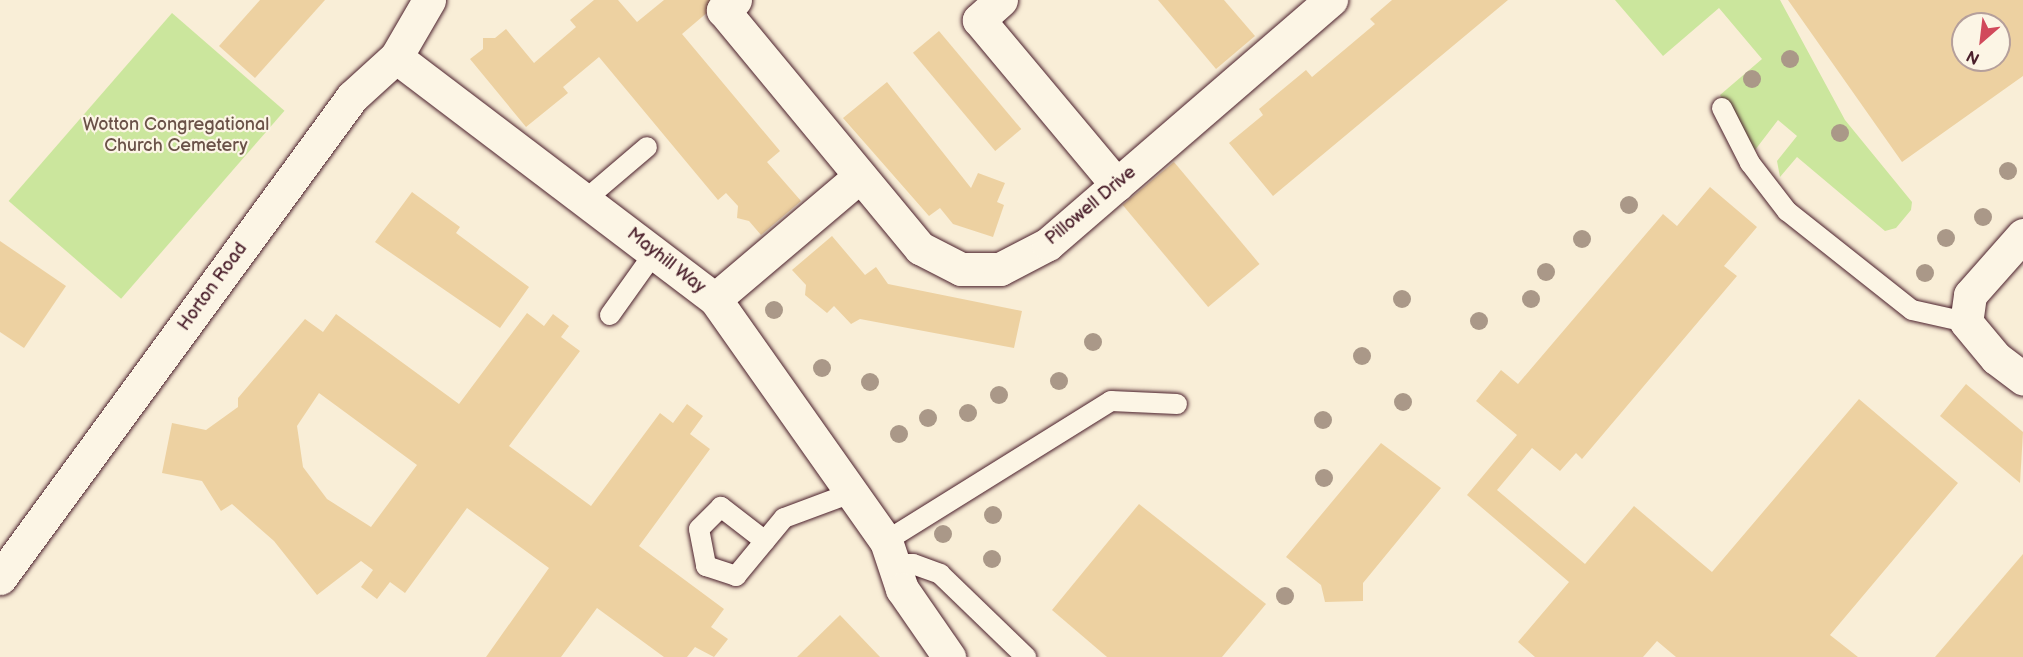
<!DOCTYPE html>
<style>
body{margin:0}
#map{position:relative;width:2023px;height:657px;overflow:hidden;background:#f9eed7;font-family:"Balsamiq Sans",sans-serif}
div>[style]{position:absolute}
.green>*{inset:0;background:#cbe69d;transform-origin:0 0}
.building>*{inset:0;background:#edd1a1;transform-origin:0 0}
.roads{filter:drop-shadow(0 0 2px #4a1f2b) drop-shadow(0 0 2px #4a1f2b)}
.lane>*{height:20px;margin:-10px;padding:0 10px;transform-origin:10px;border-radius:10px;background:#fcf5e5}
.street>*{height:33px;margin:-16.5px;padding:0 16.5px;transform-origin:16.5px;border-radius:16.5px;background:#fcf5e5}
.trees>*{width:18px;height:18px;margin:-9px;border-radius:50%;background:#aa9888}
span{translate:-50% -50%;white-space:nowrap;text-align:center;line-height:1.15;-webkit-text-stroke:4.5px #fcf5e5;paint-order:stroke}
.park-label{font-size:18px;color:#6a5148}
.street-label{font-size:18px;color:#4a1f2b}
.north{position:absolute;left:1951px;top:12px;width:60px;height:60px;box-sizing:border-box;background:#fcf5e5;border:2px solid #b59f9b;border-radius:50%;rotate:208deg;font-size:16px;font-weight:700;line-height:24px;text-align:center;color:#4a1f2b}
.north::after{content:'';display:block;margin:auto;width:21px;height:27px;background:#d1495b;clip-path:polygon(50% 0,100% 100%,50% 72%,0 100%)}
</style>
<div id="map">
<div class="green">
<i style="clip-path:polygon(1615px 0,1780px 0,1845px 120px,1912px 202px,1911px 210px,1896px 228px,1885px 231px,1797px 157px,1780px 177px,1777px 161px,1797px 136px,1778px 120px,1752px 154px,1720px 95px,1762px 59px,1719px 8px,1663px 56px)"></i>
<i style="left:172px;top:13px;width:149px;height:249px;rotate:41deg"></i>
</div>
<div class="building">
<i style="clip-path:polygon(260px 0,325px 0,255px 78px,219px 46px)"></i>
<i style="clip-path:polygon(594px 0,618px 0,637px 22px,664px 0,722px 0,682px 34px,780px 151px,767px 162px,801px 201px,761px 235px,749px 221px,737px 218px,738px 206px,726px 193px,718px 200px,599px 57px,563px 87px,568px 93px,526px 127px,470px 59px,483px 49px,483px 38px,495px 38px,506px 29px,534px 63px,576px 27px,570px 20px)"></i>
<i style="clip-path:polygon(1158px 0,1224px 0,1255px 36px,1216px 69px)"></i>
<i style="clip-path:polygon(1392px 0,1508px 0,1273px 196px,1229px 143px,1263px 115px,1259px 109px,1306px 70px,1312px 77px,1375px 24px,1370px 19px)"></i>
<i style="clip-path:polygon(evenodd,1788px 0,2023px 0,2023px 76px,1902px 162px,1788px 0,1963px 24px,1999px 24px,1999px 60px,1963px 60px,1963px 24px)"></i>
<i style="left:939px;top:31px;width:128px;height:34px;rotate:50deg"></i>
<i style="clip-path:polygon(887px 82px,971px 188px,978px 173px,1005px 183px,997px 202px,1004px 205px,993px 237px,953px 224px,940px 208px,929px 216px,843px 118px)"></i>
<i style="left:1174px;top:162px;width:133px;height:67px;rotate:50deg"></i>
<i style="clip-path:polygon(1710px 187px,1757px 227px,1724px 266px,1737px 276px,1582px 459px,1576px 453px,1560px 471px,1532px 448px,1497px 490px,1585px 564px,1634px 506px,1712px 572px,1859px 399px,1958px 483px,1830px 635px,1858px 657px,1676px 657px,1657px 641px,1643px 657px,1535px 657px,1518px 642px,1569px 582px,1467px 495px,1517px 435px,1476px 401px,1501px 370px,1518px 384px,1663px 214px,1677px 226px)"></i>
<i style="clip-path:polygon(412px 192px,460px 227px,456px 233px,529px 287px,500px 328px,375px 242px)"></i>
<i style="clip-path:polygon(832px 236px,865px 275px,876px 267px,888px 284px,1022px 311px,1014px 348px,860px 319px,851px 324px,834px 306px,827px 313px,805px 295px,806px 285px,792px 270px)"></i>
<i style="clip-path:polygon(0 241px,66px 286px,24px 348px,0 332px)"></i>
<i style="clip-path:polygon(evenodd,527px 313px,544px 326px,553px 314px,569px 326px,561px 337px,580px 351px,509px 446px,591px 506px,660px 413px,673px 423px,687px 404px,703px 416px,690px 434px,710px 449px,639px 546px,724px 609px,711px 627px,728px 639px,714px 657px,695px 647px,687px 657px,664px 657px,597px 608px,561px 657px,486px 657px,549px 568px,467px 508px,405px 593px,390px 582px,377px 599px,361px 587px,373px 570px,361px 561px,317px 595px,274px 541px,232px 504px,221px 511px,202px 481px,162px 473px,172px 423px,206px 430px,238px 407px,238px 398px,305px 319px,323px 332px,336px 314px,459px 404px,527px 313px,319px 393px,417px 465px,371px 527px,327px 499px,303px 467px,297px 426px,319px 393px)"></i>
<i style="clip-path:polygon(1966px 384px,2023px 432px,2020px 483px,1940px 416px)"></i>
<i style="clip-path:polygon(1381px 443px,1441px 488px,1363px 583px,1363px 601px,1325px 602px,1321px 585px,1286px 557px)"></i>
<i style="clip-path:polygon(1139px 504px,1266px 604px,1222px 657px,1107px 657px,1052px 610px)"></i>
<i style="clip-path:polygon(2023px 554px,2023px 657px,1935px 657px)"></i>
<i style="clip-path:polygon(840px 615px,880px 657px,797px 657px)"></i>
</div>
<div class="roads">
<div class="lane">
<i style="left:1722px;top:108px;width:62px;rotate:63deg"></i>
<i style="left:1750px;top:163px;width:61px;rotate:52.4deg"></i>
<i style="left:1787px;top:211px;width:159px;rotate:38.4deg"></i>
<i style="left:1912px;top:310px;width:55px;rotate:12.5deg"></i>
<i style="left:586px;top:199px;width:80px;rotate:-40.4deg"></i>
<i style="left:610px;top:315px;width:77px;rotate:-54.5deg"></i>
<i style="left:765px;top:541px;width:56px;rotate:-142.3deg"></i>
<i style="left:721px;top:507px;width:31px;rotate:135deg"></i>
<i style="left:699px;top:529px;width:38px;rotate:79deg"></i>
<i style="left:706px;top:566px;width:32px;rotate:18deg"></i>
<i style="left:736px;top:576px;width:75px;rotate:-50.4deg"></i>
<i style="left:784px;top:518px;width:72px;rotate:-20.5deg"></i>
<i style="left:886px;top:541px;width:265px;rotate:-31.9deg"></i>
<i style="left:1111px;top:401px;width:66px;rotate:2.6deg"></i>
<i style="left:894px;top:564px;width:19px"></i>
<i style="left:913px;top:564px;width:29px;rotate:20deg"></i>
<i style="left:940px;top:574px;width:120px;rotate:44deg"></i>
</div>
<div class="street">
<i style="left:735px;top:0;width:16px;rotate:140deg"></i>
<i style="left:723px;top:10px;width:309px;rotate:50.4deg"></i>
<i style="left:920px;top:248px;width:46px;rotate:27.1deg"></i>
<i style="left:961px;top:269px;width:39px"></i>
<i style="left:1000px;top:269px;width:54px;rotate:-27.5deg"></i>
<i style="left:1048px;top:244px;width:374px;rotate:-40.8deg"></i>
<i style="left:1001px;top:0;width:30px;rotate:138deg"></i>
<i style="left:979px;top:20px;width:215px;rotate:50.1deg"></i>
<i style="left:396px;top:57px;width:400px;rotate:37.2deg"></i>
<i style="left:715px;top:299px;width:296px;rotate:54.8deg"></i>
<i style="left:886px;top:541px;width:51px;rotate:71.6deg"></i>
<i style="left:902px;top:589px;width:83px;rotate:55.3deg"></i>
<i style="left:2023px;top:235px;width:80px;rotate:131.5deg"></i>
<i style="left:1970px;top:295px;width:27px;rotate:98deg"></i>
<i style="left:1966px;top:322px;width:47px;rotate:50.2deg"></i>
<i style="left:1996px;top:358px;width:34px;rotate:37deg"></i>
<i style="left:715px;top:299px;width:190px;rotate:-40.3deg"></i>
<i style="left:0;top:578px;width:596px;rotate:-53.8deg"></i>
<i style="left:352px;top:97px;width:59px;rotate:-42.3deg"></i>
<i style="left:396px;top:57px;width:66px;rotate:-59.9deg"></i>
</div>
</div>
<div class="trees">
<i style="left:1790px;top:59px"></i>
<i style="left:1752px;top:79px"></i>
<i style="left:1840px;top:133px"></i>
<i style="left:2008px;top:171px"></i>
<i style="left:1629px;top:205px"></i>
<i style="left:1983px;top:217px"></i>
<i style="left:1946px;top:238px"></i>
<i style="left:1582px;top:239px"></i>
<i style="left:1546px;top:272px"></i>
<i style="left:1925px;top:273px"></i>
<i style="left:1402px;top:299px"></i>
<i style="left:1531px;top:299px"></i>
<i style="left:774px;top:310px"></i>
<i style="left:1479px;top:321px"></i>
<i style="left:1093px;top:342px"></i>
<i style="left:1362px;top:356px"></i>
<i style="left:822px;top:368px"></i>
<i style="left:1059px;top:381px"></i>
<i style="left:870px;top:382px"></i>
<i style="left:999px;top:395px"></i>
<i style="left:1403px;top:402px"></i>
<i style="left:968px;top:413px"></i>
<i style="left:928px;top:418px"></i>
<i style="left:1323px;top:420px"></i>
<i style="left:899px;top:434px"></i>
<i style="left:1324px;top:478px"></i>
<i style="left:993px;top:515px"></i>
<i style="left:943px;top:534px"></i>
<i style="left:992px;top:559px"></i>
<i style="left:1285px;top:596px"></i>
</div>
<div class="park-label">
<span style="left:176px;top:136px">Wotton Congregational<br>Church Cemetery</span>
</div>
<div class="street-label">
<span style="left:1091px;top:206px;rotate:-40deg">Pillowell Drive</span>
<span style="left:666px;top:261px;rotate:38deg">Mayhill Way</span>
<span style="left:213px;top:287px;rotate:-54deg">Horton Road</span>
</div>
<div class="north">N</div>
</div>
